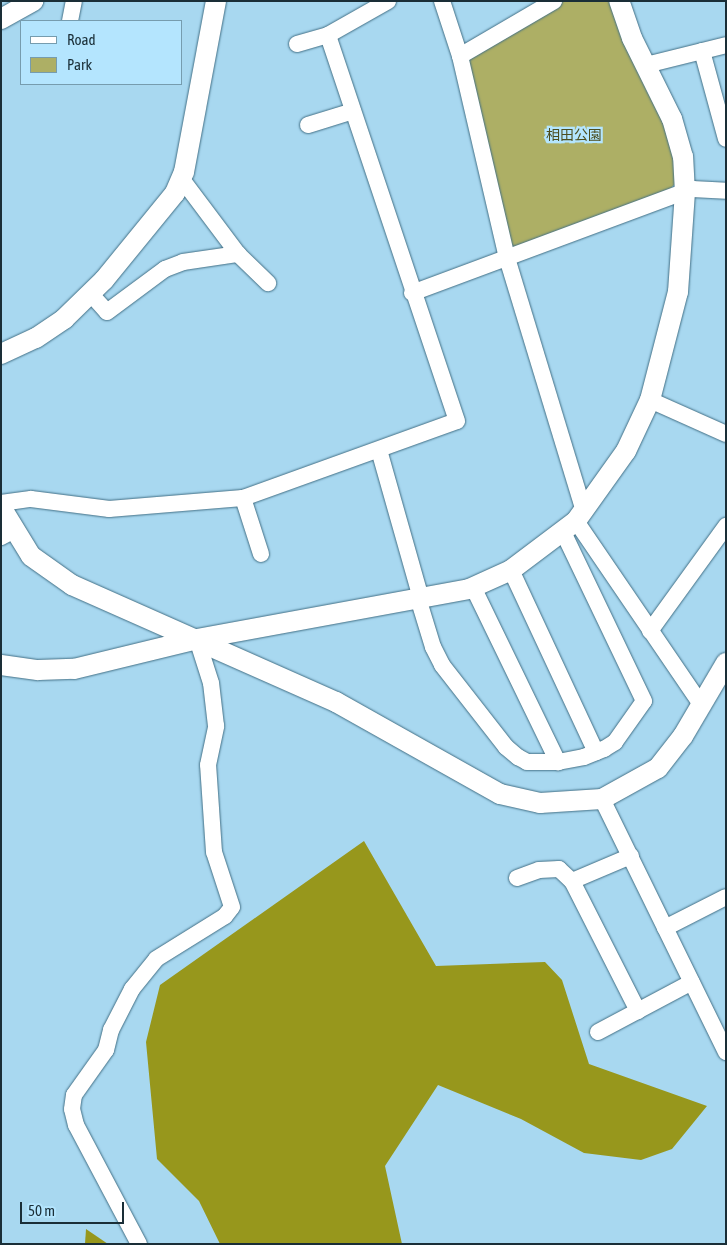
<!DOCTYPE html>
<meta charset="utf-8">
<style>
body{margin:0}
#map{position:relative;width:727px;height:1245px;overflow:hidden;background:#a8d8f0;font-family:"Asap Condensed","Noto Sans JP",sans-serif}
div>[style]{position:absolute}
.green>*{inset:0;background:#adaf65}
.forest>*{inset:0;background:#97971c}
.roads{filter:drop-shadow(0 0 1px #426f85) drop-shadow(0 0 1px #426f85)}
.minor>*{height:16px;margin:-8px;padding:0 8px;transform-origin:8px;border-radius:8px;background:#fff}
.tertiary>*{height:20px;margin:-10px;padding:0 10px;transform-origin:10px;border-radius:10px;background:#fff}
span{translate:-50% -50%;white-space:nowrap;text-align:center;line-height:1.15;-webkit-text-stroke:4.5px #b4e5fe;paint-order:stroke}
.park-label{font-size:14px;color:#4c4d1f}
.frame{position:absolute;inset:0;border:2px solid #1a2e37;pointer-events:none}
.legend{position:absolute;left:20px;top:20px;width:162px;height:65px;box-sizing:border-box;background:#b4e5fe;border:1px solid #769cae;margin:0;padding:6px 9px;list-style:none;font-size:15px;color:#1a2e37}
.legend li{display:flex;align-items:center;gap:10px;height:25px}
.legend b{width:25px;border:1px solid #769cae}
.scale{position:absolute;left:20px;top:1202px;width:104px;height:22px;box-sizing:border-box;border:2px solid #1a2e37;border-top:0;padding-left:6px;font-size:15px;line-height:18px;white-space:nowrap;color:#1a2e37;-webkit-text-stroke:4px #b4e5fe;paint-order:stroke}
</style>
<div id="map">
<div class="green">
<i style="clip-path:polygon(564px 1px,611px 1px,668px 128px,677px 182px,663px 196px,517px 249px,510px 246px,466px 60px)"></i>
</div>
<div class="forest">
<i style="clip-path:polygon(364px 841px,436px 966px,545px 962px,562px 980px,589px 1064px,707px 1106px,672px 1149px,641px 1160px,584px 1153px,521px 1119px,438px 1085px,385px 1166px,402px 1244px,220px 1244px,199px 1201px,157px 1159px,146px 1042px,160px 985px)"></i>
<i style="clip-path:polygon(86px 1229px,108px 1244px,85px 1244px)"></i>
</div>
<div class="roads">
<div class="minor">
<i style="left:442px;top:1px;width:58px;rotate:71.9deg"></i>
<i style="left:460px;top:56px;width:207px;rotate:76.9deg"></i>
<i style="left:507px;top:258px;width:264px;rotate:73.1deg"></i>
<i style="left:70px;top:21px;width:20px;rotate:-79deg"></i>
<i style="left:297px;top:44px;width:32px;rotate:-16deg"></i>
<i style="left:702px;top:51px;width:91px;rotate:74.7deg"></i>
<i style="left:460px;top:56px;width:109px;rotate:-30.3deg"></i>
<i style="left:646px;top:65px;width:82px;rotate:-14deg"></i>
<i style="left:308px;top:125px;width:47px;rotate:-17.3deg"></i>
<i style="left:181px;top:178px;width:95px;rotate:53.1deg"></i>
<i style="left:238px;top:254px;width:42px;rotate:44deg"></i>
<i style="left:90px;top:293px;width:25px;rotate:48deg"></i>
<i style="left:107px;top:312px;width:72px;rotate:-36.6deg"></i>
<i style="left:165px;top:269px;width:19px;rotate:-21deg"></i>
<i style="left:183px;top:262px;width:56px;rotate:-8.3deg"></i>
<i style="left:412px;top:293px;width:299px;rotate:-20.4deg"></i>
<i style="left:692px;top:189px;width:34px;rotate:3deg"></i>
<i style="left:650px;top:400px;width:83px;rotate:24.1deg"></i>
<i style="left:379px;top:450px;width:154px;rotate:74.2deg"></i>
<i style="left:1px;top:503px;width:30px;rotate:-8deg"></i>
<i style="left:31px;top:499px;width:79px;rotate:7.3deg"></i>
<i style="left:109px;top:509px;width:134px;rotate:-4.7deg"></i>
<i style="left:576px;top:521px;width:222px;rotate:55.7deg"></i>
<i style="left:1px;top:537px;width:16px;rotate:-27deg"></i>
<i style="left:261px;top:554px;width:59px;rotate:-107.8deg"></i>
<i style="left:243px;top:498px;width:227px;rotate:-19.8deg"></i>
<i style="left:457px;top:421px;width:407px;rotate:-108.5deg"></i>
<i style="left:328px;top:35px;width:69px;rotate:-29.5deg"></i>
<i style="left:511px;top:570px;width:201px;rotate:65deg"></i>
<i style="left:473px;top:587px;width:195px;rotate:64.1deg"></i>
<i style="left:418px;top:598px;width:51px;rotate:73deg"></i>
<i style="left:433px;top:647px;width:20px;rotate:63deg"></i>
<i style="left:442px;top:665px;width:104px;rotate:52deg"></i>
<i style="left:506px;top:747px;width:16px;rotate:40deg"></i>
<i style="left:518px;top:757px;width:10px;rotate:29deg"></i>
<i style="left:527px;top:762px;width:31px"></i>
<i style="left:558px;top:762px;width:26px;rotate:-11deg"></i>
<i style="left:584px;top:757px;width:22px;rotate:-22deg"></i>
<i style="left:604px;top:749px;width:13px;rotate:-32deg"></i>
<i style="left:615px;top:742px;width:50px;rotate:-54.7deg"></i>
<i style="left:644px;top:701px;width:187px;rotate:-115.6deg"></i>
<i style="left:650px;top:631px;width:130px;rotate:-54.1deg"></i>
<i style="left:602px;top:799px;width:282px;rotate:63.9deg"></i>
<i style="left:517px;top:878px;width:23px;rotate:-20deg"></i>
<i style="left:539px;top:870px;width:20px;rotate:-3deg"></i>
<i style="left:559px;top:869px;width:18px;rotate:43deg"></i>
<i style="left:572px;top:881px;width:64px;rotate:-23deg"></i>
<i style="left:572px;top:881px;width:146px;rotate:63.1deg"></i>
<i style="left:665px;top:928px;width:68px;rotate:-26.9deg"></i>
<i style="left:598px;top:1032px;width:106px;rotate:-28deg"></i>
<i style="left:139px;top:1244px;width:135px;rotate:-117.9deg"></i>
<i style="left:76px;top:1125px;width:16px;rotate:-104deg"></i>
<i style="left:72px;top:1109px;width:14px;rotate:-82deg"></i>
<i style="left:74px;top:1095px;width:55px;rotate:-54.6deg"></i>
<i style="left:106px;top:1050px;width:21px;rotate:-76deg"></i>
<i style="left:111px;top:1030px;width:46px;rotate:-62.9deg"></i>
<i style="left:132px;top:989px;width:38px;rotate:-51deg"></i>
<i style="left:156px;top:959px;width:81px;rotate:-31.9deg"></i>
<i style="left:225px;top:916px;width:11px;rotate:-52deg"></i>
<i style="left:232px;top:907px;width:58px;rotate:-108.1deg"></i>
<i style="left:214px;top:852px;width:87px;rotate:-93.9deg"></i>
<i style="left:208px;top:765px;width:40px;rotate:-78deg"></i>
<i style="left:216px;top:726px;width:43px;rotate:-96.6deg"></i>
<i style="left:211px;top:683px;width:46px;rotate:-107.7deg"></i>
</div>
<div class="tertiary">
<i style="left:1px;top:19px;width:37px;rotate:-29deg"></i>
<i style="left:1px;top:354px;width:38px;rotate:-25deg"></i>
<i style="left:36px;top:338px;width:34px;rotate:-34deg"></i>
<i style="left:64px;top:319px;width:56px;rotate:-44.3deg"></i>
<i style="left:104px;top:280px;width:112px;rotate:-50.8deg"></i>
<i style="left:175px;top:193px;width:23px;rotate:-67deg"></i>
<i style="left:184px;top:172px;width:174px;rotate:-79.4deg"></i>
<i style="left:1px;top:507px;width:57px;rotate:58.5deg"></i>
<i style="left:31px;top:556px;width:50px;rotate:35.3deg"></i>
<i style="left:72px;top:585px;width:289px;rotate:23.9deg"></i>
<i style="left:336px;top:702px;width:188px;rotate:29.3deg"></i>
<i style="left:500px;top:794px;width:41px;rotate:12.7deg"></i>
<i style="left:540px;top:803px;width:62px;rotate:-3.7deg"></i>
<i style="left:602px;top:799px;width:64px;rotate:-29deg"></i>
<i style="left:658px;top:768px;width:41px;rotate:-52deg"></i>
<i style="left:683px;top:736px;width:85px;rotate:-59.5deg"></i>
<i style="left:1px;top:665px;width:37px;rotate:8deg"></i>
<i style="left:38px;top:670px;width:36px;rotate:-2deg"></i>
<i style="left:74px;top:669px;width:127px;rotate:-13.7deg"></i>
<i style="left:197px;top:639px;width:277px;rotate:-10.4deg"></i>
<i style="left:469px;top:589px;width:46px;rotate:-24.3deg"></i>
<i style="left:511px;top:570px;width:81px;rotate:-37deg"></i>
<i style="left:576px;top:521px;width:86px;rotate:-54.5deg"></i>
<i style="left:626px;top:451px;width:56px;rotate:-64.8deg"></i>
<i style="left:650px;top:400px;width:112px;rotate:-75.5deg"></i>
<i style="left:678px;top:292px;width:99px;rotate:-86deg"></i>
<i style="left:685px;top:193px;width:36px;rotate:-93deg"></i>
<i style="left:683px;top:157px;width:40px;rotate:-106deg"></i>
<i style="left:672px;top:119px;width:90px;rotate:-116.3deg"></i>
<i style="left:632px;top:38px;width:39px;rotate:-109deg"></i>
</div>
</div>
<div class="park-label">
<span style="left:574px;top:135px">相田公園</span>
</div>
<div class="frame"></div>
<ul class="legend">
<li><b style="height:6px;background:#fff"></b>Road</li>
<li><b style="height:14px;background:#adaf65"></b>Park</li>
</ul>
<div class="scale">50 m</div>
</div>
